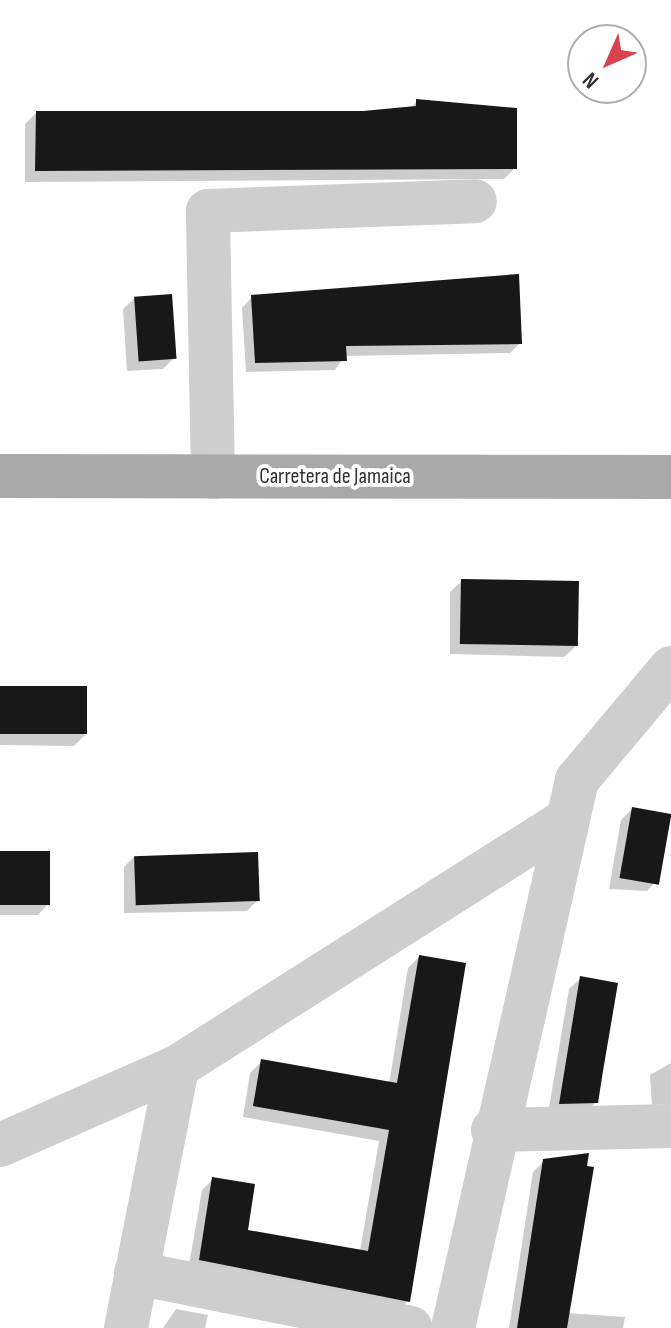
<!DOCTYPE html>
<style>
body{margin:0}
#map{position:relative;width:671px;height:1328px;overflow:hidden;background:#fff;font-family:"Sofia Sans Condensed",sans-serif}
div>[style]{position:absolute}
.shadow>*{inset:0;background:#0003}
.building>*{inset:0;background:#181818;transform-origin:0 0}
.minor>*{height:44px;margin:-22px;padding:0 22px;transform-origin:22px;border-radius:22px;background:#cecece}
.major>*{height:44px;margin:-22px;padding:0 22px;transform-origin:22px;border-radius:22px;background:#a9a9a9}
span{translate:-50% -50%;white-space:nowrap;text-align:center;line-height:1.15;-webkit-text-stroke:8px #fff;paint-order:stroke}
.street-label{font-size:22px;color:#313131}
.north{position:absolute;left:567px;top:24px;width:80px;height:80px;box-sizing:border-box;background:#fff;border:2px solid #adadad;border-radius:50%;rotate:225deg;font-size:22px;font-weight:700;line-height:32px;text-align:center;color:#313131}
.north::after{content:'';display:block;margin:auto;width:28px;height:36px;background:#d74450;clip-path:polygon(50% 0,100% 100%,50% 72%,0 100%)}
</style>
<div id="map">
<div class="shadow">
<i style="clip-path:polygon(417px 101px,515px 168px,504px 179px,25px 182px,25px 124px,36px 113px,363px 113px,410px 109px)"></i>
<i style="clip-path:polygon(252px 297px,520px 343px,510px 353px,345px 356px,335px 370px,246px 372px,242px 308px)"></i>
<i style="clip-path:polygon(135px 298px,174px 358px,163px 369px,127px 371px,123px 309px)"></i>
<i style="clip-path:polygon(462px 581px,576px 646px,564px 657px,450px 654px,450px 592px)"></i>
<i style="clip-path:polygon(0 688px,85px 735px,74px 746px,0 745px)"></i>
<i style="clip-path:polygon(632px 809px,658px 879px,647px 891px,609px 889px,621px 820px)"></i>
<i style="clip-path:polygon(0 853px,49px 903px,38px 915px,0 915px)"></i>
<i style="clip-path:polygon(135px 856px,258px 900px,247px 911px,124px 913px,124px 867px)"></i>
<i style="clip-path:polygon(419px 957px,408px 1301px,396px 1313px,188px 1271px,202px 1190px,213px 1179px,245px 1231px,360px 1251px,379px 1141px,243px 1117px,250px 1073px,262px 1061px,389px 1084px,408px 968px)"></i>
<i style="clip-path:polygon(581px 978px,596px 1102px,585px 1113px,548px 1114px,569px 989px)"></i>
<i style="clip-path:polygon(671px 1063px,671px 1104px,652px 1105px,650px 1075px)"></i>
<i style="clip-path:polygon(544px 1161px,567px 1313px,625px 1317px,623px 1328px,509px 1328px,533px 1172px)"></i>
<i style="clip-path:polygon(176px 1309px,208px 1315px,205px 1328px,163px 1328px)"></i>
</div>
<div class="building">
<i style="clip-path:polygon(416px 99px,517px 108px,517px 169px,35px 171px,36px 111px,363px 111px,416px 106px)"></i>
<i style="clip-path:polygon(519px 274px,522px 344px,346px 346px,347px 361px,255px 363px,251px 295px)"></i>
<i style="left:172px;top:294px;width:65px;height:38px;rotate:86deg"></i>
<i style="left:461px;top:579px;width:118px;height:65px;rotate:1deg"></i>
<i style="left:0;top:686px;width:87px;height:48px"></i>
<i style="left:632px;top:807px;width:40px;height:72px;rotate:10deg"></i>
<i style="left:0;top:851px;width:50px;height:54px"></i>
<i style="left:258px;top:852px;width:49px;height:124px;rotate:88deg"></i>
<i style="clip-path:polygon(419px 955px,466px 963px,410px 1302px,199px 1260px,212px 1177px,255px 1184px,248px 1230px,368px 1251px,389px 1130px,253px 1106px,261px 1059px,397px 1083px)"></i>
<i style="clip-path:polygon(580px 976px,618px 983px,603px 1071px,598px 1103px,559px 1104px)"></i>
<i style="clip-path:polygon(589px 1153px,587px 1166px,594px 1167px,567px 1328px,517px 1328px,543px 1159px)"></i>
</div>
<div class="minor">
<i style="left:213px;top:477px;width:266px;rotate:-91.1deg"></i>
<i style="left:208px;top:211px;width:267px;rotate:-2.1deg"></i>
<i style="left:493px;top:1130px;width:178px;rotate:-1.3deg"></i>
<i style="left:0;top:1145px;width:193px;rotate:-23.8deg"></i>
<i style="left:177px;top:1067px;width:461px;rotate:-32.4deg"></i>
<i style="left:136px;top:1273px;width:280px;rotate:11.3deg"></i>
<i style="left:126px;top:1328px;width:266px;rotate:-78.9deg"></i>
<i style="left:453px;top:1328px;width:562px;rotate:-77.25deg"></i>
<i style="left:577px;top:780px;width:146px;rotate:-50deg"></i>
</div>
<div class="major">
<i style="left:0;top:476px;width:671px;rotate:0.09deg"></i>
</div>
<div class="street-label">
<span style="left:335px;top:477px">Carretera de Jamaica</span>
</div>
<div class="north">N</div>
</div>
